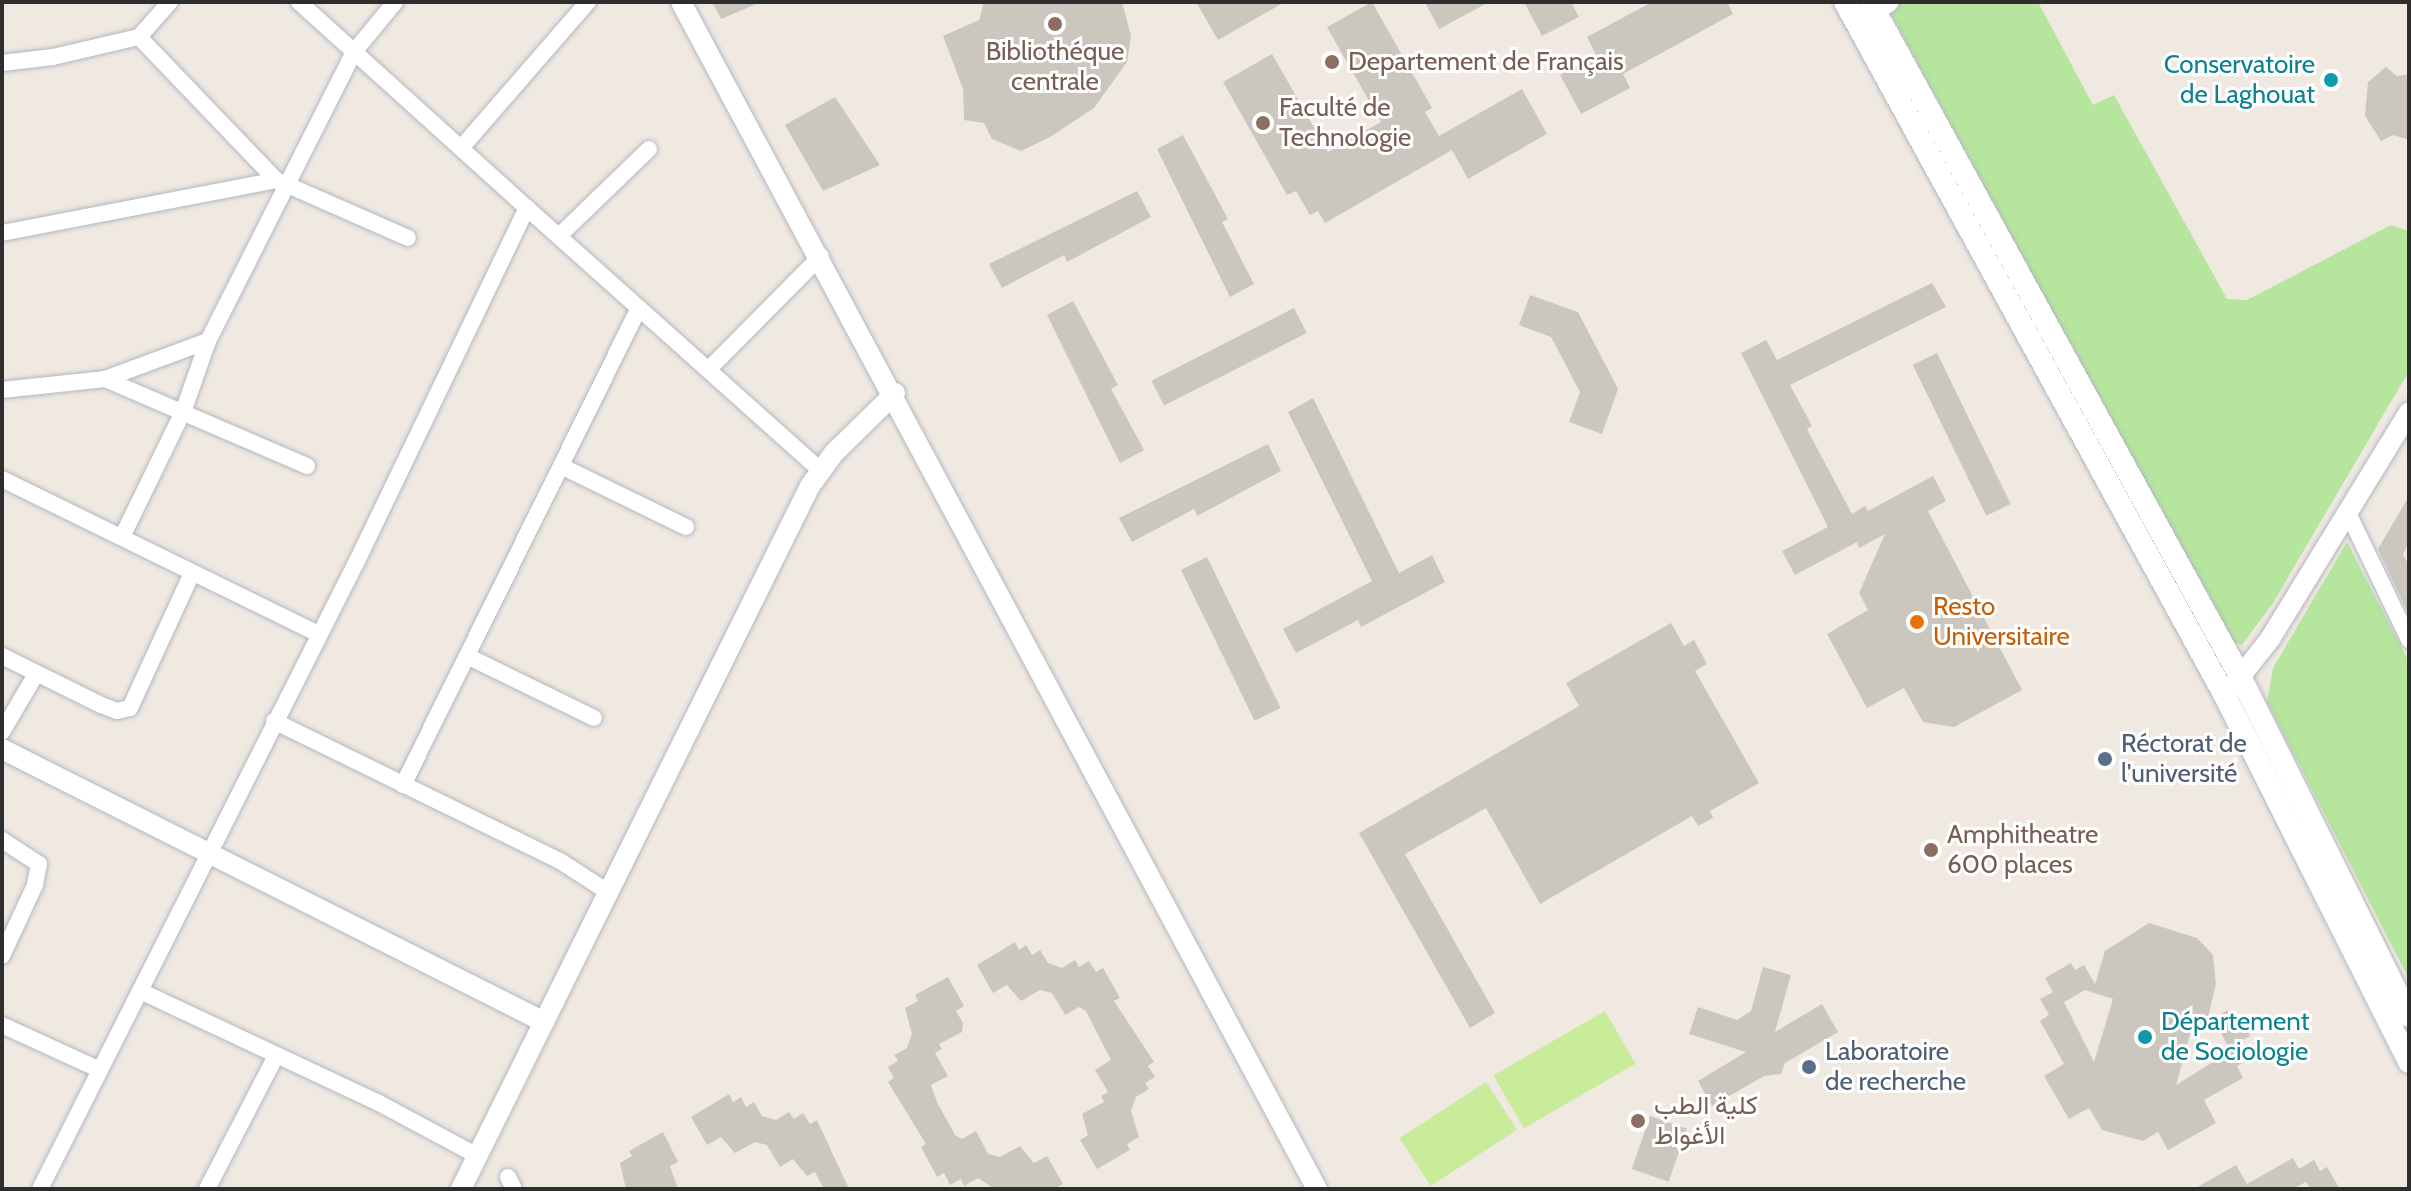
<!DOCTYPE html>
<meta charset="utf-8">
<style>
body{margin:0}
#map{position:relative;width:2411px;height:1191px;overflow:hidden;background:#efe9e1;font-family:Cabin,Vazirmatn,sans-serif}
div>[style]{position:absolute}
.green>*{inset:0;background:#b6e59e}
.pitch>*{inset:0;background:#c9ec9a;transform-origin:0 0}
.building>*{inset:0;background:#cbc7bf;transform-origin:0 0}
.roads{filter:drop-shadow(0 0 2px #b4b7c1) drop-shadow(0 0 2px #b4b7c1)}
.minor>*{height:16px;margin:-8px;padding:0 8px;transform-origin:8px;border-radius:8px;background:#fff}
.tertiary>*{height:20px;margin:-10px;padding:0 10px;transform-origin:10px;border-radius:10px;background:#fff}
.secondary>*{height:22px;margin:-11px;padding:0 11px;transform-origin:11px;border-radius:11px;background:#fff}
.dots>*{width:22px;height:22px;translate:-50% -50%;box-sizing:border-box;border:4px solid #fff;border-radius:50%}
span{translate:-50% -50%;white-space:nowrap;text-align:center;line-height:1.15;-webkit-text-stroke:6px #fff;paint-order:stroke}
.education-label{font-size:26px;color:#785e54}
.left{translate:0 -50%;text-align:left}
.culture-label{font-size:26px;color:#0d838f}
.right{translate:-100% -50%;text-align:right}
.food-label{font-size:26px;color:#c56008}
.service-label{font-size:26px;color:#4e5e75}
.frame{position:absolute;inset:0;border:4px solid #2e2e2e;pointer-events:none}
</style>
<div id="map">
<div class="green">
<i style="clip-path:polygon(1898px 2px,2038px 2px,2093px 105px,2114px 95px,2227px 299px,2247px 300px,2391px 225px,2409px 231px,2409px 371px,2273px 603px,2242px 645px,2233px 642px,2214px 612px,1891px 14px)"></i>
<i style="clip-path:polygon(2347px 542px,2409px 662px,2409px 979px,2267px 702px,2273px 668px)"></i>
</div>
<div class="pitch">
<i style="left:1605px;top:1011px;width:61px;height:129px;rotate:60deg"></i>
<i style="left:1486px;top:1082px;width:57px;height:103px;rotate:57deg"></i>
</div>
<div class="building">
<i style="clip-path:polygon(712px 2px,761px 2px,721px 19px)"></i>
<i style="clip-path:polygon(984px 2px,1122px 2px,1131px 36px,1127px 62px,1094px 108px,1050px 137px,1021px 151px,992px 139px,984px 123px,964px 120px,963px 89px,943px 36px,979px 20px)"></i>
<i style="clip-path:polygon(1196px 2px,1285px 2px,1218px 40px)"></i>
<i style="clip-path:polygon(1372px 2px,1432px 108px,1425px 112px,1439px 136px,1522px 89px,1547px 134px,1468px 179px,1452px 150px,1325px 223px,1318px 211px,1310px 215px,1296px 191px,1287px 195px,1223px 82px,1272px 54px,1328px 152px,1381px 122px,1327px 27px)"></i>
<i style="clip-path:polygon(1425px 2px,1489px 2px,1439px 29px)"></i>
<i style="clip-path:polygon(1524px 2px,1571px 2px,1579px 17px,1542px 36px)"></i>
<i style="clip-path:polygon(1652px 2px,1727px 2px,1733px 14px,1623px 74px,1630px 88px,1581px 114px,1560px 75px,1596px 55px,1587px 37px)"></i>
<i style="clip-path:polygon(2386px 67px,2397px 76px,2409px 74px,2409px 140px,2393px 135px,2381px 141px,2365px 116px,2368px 82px)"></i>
<i style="clip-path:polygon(835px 97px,880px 165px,823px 191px,785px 125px)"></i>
<i style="clip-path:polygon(1183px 135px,1228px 219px,1222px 222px,1254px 284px,1230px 297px,1157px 149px)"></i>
<i style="clip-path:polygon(1137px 191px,1151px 217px,1067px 262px,1064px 255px,1002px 288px,989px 264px)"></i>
<i style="clip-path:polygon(1932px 283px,1946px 307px,1790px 385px,1812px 426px,1807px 429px,1852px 514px,1865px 506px,1868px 511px,1933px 476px,1946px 501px,1928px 511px,2022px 690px,1954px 727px,1923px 722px,1904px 688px,1867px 708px,1827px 634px,1868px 610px,1859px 593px,1885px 534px,1859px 548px,1857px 542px,1795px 575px,1782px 551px,1828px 527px,1741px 353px,1766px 340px,1777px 360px)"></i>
<i style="clip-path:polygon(1530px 295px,1578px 312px,1618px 389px,1602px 434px,1569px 422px,1580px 392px,1551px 337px,1519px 325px)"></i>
<i style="clip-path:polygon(1073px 301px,1118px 385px,1111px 389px,1144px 450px,1120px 463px,1047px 315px)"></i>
<i style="left:1294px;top:308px;width:28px;height:160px;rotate:63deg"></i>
<i style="left:1937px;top:353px;width:168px;height:27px;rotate:64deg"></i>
<i style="clip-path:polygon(1313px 398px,1399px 573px,1432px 555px,1445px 582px,1361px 627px,1358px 620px,1296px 653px,1283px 629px,1372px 581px,1288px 412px)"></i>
<i style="clip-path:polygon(1268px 444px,1281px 471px,1197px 516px,1194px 509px,1132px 542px,1119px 518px)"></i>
<i style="clip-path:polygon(2409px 496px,2409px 543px,2403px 554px,2409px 566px,2409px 615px,2378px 549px)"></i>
<i style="left:1207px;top:557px;width:168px;height:29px;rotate:64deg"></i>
<i style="clip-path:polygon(1671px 623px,1684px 646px,1694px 640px,1707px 664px,1695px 671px,1759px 783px,1710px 811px,1713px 818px,1698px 826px,1692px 816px,1540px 904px,1486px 808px,1405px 854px,1495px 1013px,1470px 1028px,1359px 833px,1579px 706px,1566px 683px)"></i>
<i style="clip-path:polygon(evenodd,2149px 923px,2197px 938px,2213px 955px,2216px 984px,2206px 1025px,2193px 1023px,2176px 1085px,2242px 1044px,2250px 1059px,2237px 1066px,2243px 1078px,2204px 1100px,2216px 1123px,2168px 1150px,2158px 1132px,2143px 1141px,2102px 1130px,2089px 1108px,2069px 1119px,2044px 1076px,2064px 1064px,2040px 1021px,2049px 1015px,2040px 999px,2053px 992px,2045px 978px,2071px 963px,2075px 970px,2084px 965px,2095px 984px,2105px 951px,2149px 923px,2085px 990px,2113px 999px,2094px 1062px,2064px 1002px,2085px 990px)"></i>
<i style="clip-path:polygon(1015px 942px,1019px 950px,1026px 945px,1032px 955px,1040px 950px,1048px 963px,1062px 968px,1075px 960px,1079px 967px,1089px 961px,1096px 972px,1103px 968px,1120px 998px,1114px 1001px,1154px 1062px,1148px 1066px,1155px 1077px,1145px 1083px,1149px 1089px,1136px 1097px,1131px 1111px,1139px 1137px,1127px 1144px,1130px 1150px,1097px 1169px,1080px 1140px,1088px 1135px,1082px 1114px,1104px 1102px,1101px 1096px,1108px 1092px,1095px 1070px,1111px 1060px,1086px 1011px,1079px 1007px,1065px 1015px,1052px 993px,1040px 990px,1021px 1001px,1007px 985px,993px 993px,977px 965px)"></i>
<i style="clip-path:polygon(1763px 967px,1791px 975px,1775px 1032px,1822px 1004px,1838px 1032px,1785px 1063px,1781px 1074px,1764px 1076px,1712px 1106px,1698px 1081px,1746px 1052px,1689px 1034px,1698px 1007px,1737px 1020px,1751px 1011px)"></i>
<i style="clip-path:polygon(948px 977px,964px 1006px,956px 1011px,963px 1023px,962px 1032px,939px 1044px,942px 1049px,935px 1053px,948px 1076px,931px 1085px,937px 1102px,955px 1135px,962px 1139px,976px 1131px,988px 1154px,1000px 1157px,1020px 1146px,1034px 1163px,1047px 1156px,1063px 1184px,1054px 1189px,995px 1189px,978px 1178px,964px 1186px,961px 1179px,950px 1185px,944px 1173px,937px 1177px,921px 1147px,926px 1144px,888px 1082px,894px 1078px,888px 1067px,898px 1061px,894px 1055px,907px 1048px,912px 1034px,905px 1008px,918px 1001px,915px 995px)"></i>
<i style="clip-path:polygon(2228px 1010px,2234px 1022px,2240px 1018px,2250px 1036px,2229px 1048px,2213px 1018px)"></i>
<i style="clip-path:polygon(729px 1094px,733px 1102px,741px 1097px,746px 1107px,754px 1102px,762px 1116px,776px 1120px,789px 1112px,794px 1119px,803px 1113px,810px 1124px,817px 1120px,849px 1189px,824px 1189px,815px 1172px,807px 1176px,793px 1159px,780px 1167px,767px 1145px,755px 1142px,735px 1153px,721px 1137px,707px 1145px,691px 1117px)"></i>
<i style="left:1650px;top:1116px;width:39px;height:56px;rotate:19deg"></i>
<i style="clip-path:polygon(663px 1132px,678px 1162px,670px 1166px,678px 1189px,626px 1189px,620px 1163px,632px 1156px,629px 1151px)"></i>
<i style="clip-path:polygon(2293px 1158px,2299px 1169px,2314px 1160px,2320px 1171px,2327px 1167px,2340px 1189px,2311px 1189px,2306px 1182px,2292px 1189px,2194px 1189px,2236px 1165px,2247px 1184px)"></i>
</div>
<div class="roads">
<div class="minor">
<i style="left:299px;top:2px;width:307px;rotate:42.1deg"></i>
<i style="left:139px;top:37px;width:198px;rotate:46.2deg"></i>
<i style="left:276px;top:180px;width:144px;rotate:23.7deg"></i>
<i style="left:2px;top:63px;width:51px;rotate:-6.7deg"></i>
<i style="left:53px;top:57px;width:88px;rotate:-13.1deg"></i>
<i style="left:139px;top:37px;width:47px;rotate:-48.5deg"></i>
<i style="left:461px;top:148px;width:194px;rotate:-49deg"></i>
<i style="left:2px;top:233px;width:279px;rotate:-10.9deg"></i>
<i style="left:559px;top:236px;width:125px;rotate:-44deg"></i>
<i style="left:709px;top:369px;width:159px;rotate:-45.3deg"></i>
<i style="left:105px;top:379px;width:220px;rotate:23.3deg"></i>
<i style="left:2px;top:390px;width:104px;rotate:-6.1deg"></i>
<i style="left:105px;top:379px;width:110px;rotate:-20.3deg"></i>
<i style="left:561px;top:466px;width:139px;rotate:26deg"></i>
<i style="left:2px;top:479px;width:351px;rotate:26.1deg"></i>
<i style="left:2348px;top:513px;width:141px;rotate:64.3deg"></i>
<i style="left:122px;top:537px;width:139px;rotate:-64deg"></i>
<i style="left:183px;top:412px;width:75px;rotate:-70.6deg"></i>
<i style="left:208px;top:341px;width:324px;rotate:-63.2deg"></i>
<i style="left:354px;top:52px;width:65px;rotate:-50.6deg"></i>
<i style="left:2px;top:656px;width:110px;rotate:26.3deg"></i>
<i style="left:101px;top:705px;width:17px;rotate:21deg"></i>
<i style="left:117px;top:711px;width:13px;rotate:-13deg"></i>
<i style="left:130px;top:708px;width:149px;rotate:-65.3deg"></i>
<i style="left:467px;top:656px;width:141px;rotate:26deg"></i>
<i style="left:274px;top:721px;width:318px;rotate:26.1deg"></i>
<i style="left:560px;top:861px;width:57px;rotate:32.9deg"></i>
<i style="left:2px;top:732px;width:67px;rotate:-59.6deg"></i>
<i style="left:403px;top:785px;width:532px;rotate:-63.68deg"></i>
<i style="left:2px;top:840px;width:44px;rotate:33deg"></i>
<i style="left:39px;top:864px;width:21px;rotate:101deg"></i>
<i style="left:35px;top:885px;width:78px;rotate:114.9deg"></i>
<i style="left:140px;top:991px;width:264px;rotate:25.1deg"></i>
<i style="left:379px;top:1103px;width:112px;rotate:28.2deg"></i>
<i style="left:2px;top:1025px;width:106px;rotate:24.6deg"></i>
<i style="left:508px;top:1177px;width:13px;rotate:63deg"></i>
<i style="left:40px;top:1189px;width:703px;rotate:-63.22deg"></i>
<i style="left:357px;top:561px;width:392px;rotate:-64.3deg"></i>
<i style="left:527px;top:208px;width:393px;rotate:41.8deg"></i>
<i style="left:207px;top:1189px;width:150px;rotate:-62.6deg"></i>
</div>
<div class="tertiary">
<i style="left:681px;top:2px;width:1347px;rotate:61.82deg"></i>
<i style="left:1861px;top:20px;width:33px;rotate:-33deg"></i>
<i style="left:2232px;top:687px;width:61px;rotate:-51.6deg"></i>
<i style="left:2270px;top:639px;width:266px;rotate:-58.5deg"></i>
<i style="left:2px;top:749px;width:607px;rotate:26.73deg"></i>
<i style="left:461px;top:1189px;width:785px;rotate:-63.6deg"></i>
<i style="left:810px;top:486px;width:39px;rotate:-54deg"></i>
<i style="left:833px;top:454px;width:87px;rotate:-44.5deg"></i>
</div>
<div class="secondary">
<i style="left:1845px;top:2px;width:789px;rotate:61.29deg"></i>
<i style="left:2224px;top:694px;width:412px;rotate:63.3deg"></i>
<i style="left:1870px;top:2px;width:771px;rotate:61.24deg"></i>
<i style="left:2241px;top:678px;width:377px;rotate:63.6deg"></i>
</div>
</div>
<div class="dots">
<i style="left:1055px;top:24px;background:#8d6e63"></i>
<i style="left:1332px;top:62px;background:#8d6e63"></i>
<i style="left:2331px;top:80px;background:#0f9aa8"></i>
<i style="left:1263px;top:123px;background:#8d6e63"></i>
<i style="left:1917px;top:622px;background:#e8710a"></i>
<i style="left:2105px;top:759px;background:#5c6f8a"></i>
<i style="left:1931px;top:850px;background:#8d6e63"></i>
<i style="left:2145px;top:1037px;background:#0f9aa8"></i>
<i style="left:1809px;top:1067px;background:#5c6f8a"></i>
<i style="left:1638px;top:1121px;background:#8d6e63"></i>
</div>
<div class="education-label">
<span style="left:1055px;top:67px">Bibliothéque<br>centrale</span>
<span class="left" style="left:1348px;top:62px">Departement de Français</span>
<span class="left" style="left:1279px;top:123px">Faculté de<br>Technologie</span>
<span class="left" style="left:1947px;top:850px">Amphitheatre<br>600 places</span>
<span class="left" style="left:1654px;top:1121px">كلية الطب<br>الأغواط</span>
</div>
<div class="culture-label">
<span class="right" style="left:2315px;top:80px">Conservatoire<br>de Laghouat</span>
<span class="left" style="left:2161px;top:1037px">Département<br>de Sociologie</span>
</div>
<div class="food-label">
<span class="left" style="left:1933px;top:622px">Resto<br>Universitaire</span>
</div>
<div class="service-label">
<span class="left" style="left:2121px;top:759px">Réctorat de<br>l'université</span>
<span class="left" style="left:1825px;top:1067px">Laboratoire<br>de recherche</span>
</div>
<div class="frame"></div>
</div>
